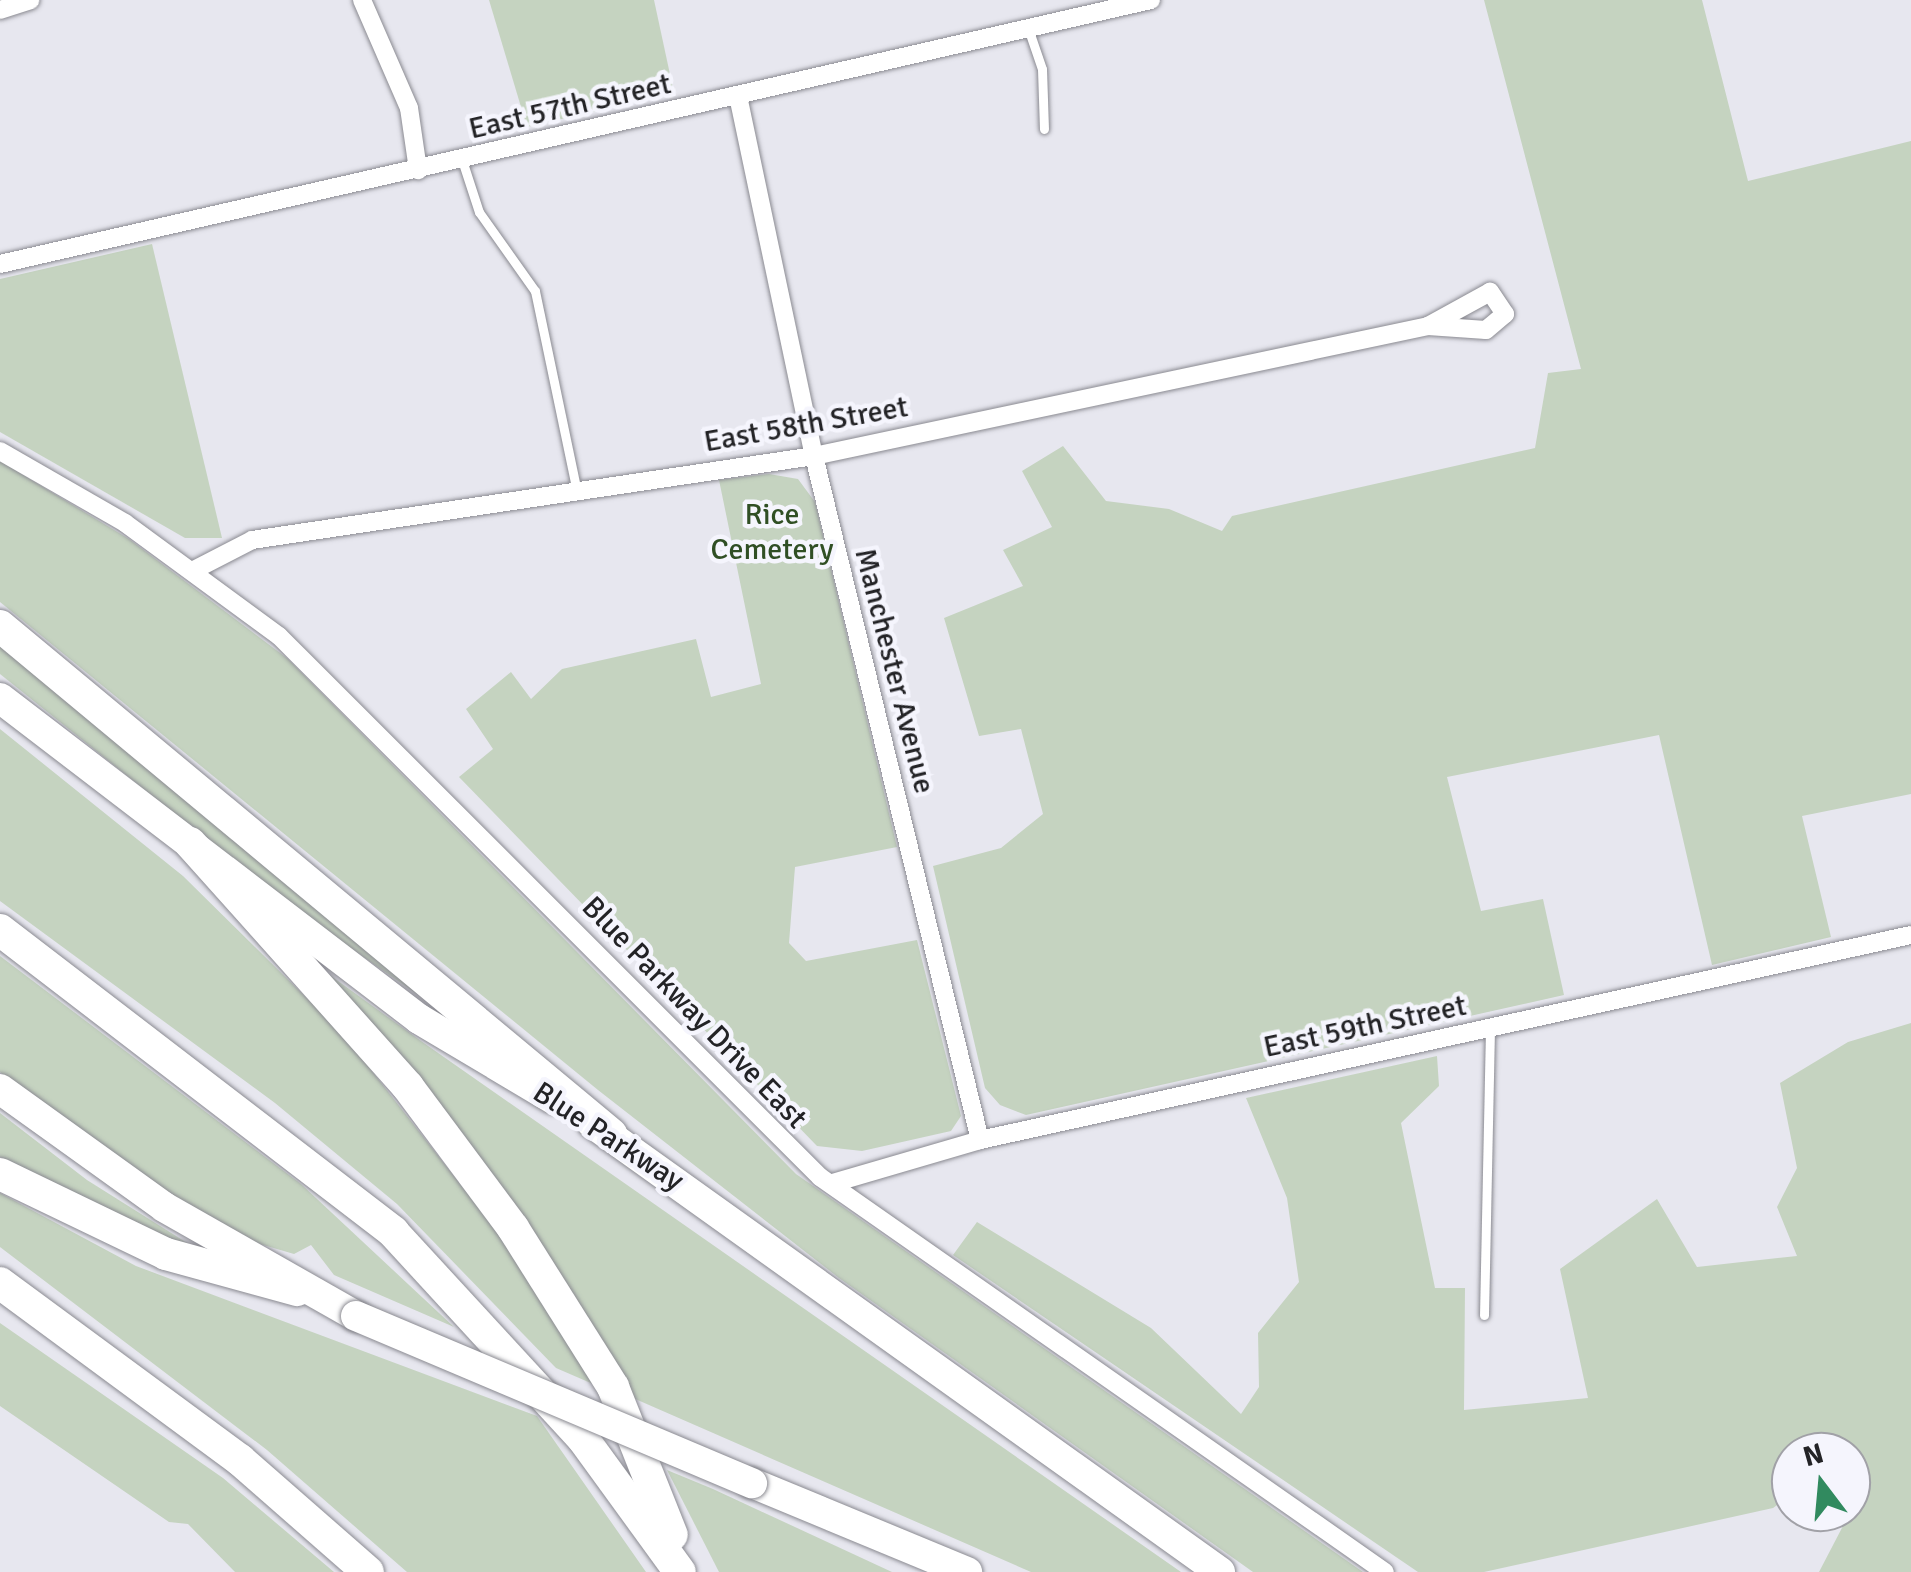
<!DOCTYPE html>
<style>
body{margin:0}
#map{position:relative;width:1911px;height:1572px;overflow:hidden;background:#e7e7ef;font-family:Signika,sans-serif}
div>[style]{position:absolute}
.green>*{inset:0;background:#c5d3c0}
.roads{filter:drop-shadow(0 0 2px #8a8a91) drop-shadow(0 0 2px #8a8a91)}
.service>*{height:9px;margin:-4.5px;padding:0 4.5px;transform-origin:4.5px;border-radius:4.5px;background:#fff}
.minor>*{height:18px;margin:-9px;padding:0 9px;transform-origin:9px;border-radius:9px;background:#fff}
.trunk>*{height:30px;margin:-15px;padding:0 15px;transform-origin:15px;border-radius:15px;background:#fff}
.motorway>*{height:32px;margin:-16px;padding:0 16px;transform-origin:16px;border-radius:16px;background:#fff}
.bridges{filter:drop-shadow(0 0 2px #8a8a91) drop-shadow(0 0 2px #8a8a91)}
.trunk-bridge>*{height:30px;margin:-15px;padding:0 15px;transform-origin:15px;border-radius:15px;background:#fff}
span{translate:-50% -50%;white-space:nowrap;text-align:center;line-height:1.15;-webkit-text-stroke:9px #f5f5fd;paint-order:stroke}
.street-label{font-size:30px;color:#232326}
.park-label{font-size:30px;color:#304f24}
.north{position:absolute;left:1771px;top:1432px;width:100px;height:100px;box-sizing:border-box;background:#f5f5fd;border:2px solid #a1a1a7;border-radius:50%;rotate:344deg;font-size:28px;font-weight:700;line-height:40px;text-align:center;color:#232326}
.north::after{content:'';display:block;margin:auto;width:35px;height:45px;background:#318a5f;clip-path:polygon(50% 0,100% 100%,50% 72%,0 100%)}
</style>
<div id="map">
<div class="green">
<i style="clip-path:polygon(489px 0,654px 0,674px 93px,527px 127px)"></i>
<i style="clip-path:polygon(1484px 0,1702px 0,1748px 181px,1911px 141px,1911px 794px,1802px 816px,1831px 937px,1712px 965px,1659px 735px,1447px 777px,1481px 911px,1543px 899px,1564px 995px,1026px 1115px,1000px 1105px,985px 1088px,933px 866px,1001px 848px,1043px 814px,1021px 729px,979px 736px,944px 618px,1023px 586px,1003px 550px,1052px 527px,1022px 471px,1063px 446px,1106px 501px,1169px 509px,1222px 531px,1232px 516px,1535px 448px,1548px 373px,1581px 369px)"></i>
<i style="clip-path:polygon(152px 244px,222px 538px,185px 538px,0 432px,0 279px)"></i>
<i style="clip-path:polygon(0 461px,129px 539px,288px 659px,796px 1174px,1363px 1572px,1253px 1572px,839px 1278px,598px 1090px,0 602px)"></i>
<i style="clip-path:polygon(769px 474px,798px 479px,815px 502px,897px 847px,795px 867px,789px 943px,806px 961px,917px 940px,961px 1116px,951px 1131px,862px 1151px,817px 1146px,459px 777px,493px 749px,466px 709px,511px 672px,531px 699px,562px 669px,696px 639px,711px 697px,761px 684px,719px 480px)"></i>
<i style="clip-path:polygon(0 645px,526px 1070px,286px 903px,0 674px)"></i>
<i style="clip-path:polygon(0 729px,183px 876px,343px 1034px,510px 1248px,593px 1384px,556px 1368px,397px 1204px,275px 1103px,0 901px)"></i>
<i style="clip-path:polygon(0 956px,301px 1184px,454px 1327px,334px 1275px,311px 1245px,294px 1254px,250px 1241px,154px 1186px,18px 1088px,0 1072px)"></i>
<i style="clip-path:polygon(309px 960px,421px 1041px,1181px 1572px,1031px 1572px,633px 1398px)"></i>
<i style="clip-path:polygon(1911px 1023px,1911px 1572px,1819px 1572px,1844px 1524px,1829px 1512px,1851px 1512px,1851px 1452px,1791px 1452px,1791px 1495px,1773px 1508px,1484px 1572px,1418px 1572px,953px 1255px,977px 1222px,1151px 1328px,1241px 1414px,1259px 1387px,1258px 1333px,1299px 1282px,1287px 1198px,1246px 1098px,1437px 1056px,1439px 1086px,1401px 1123px,1435px 1288px,1465px 1288px,1464px 1410px,1588px 1398px,1560px 1269px,1657px 1199px,1697px 1267px,1797px 1256px,1777px 1207px,1797px 1168px,1780px 1083px,1848px 1042px)"></i>
<i style="clip-path:polygon(0 1113px,87px 1180px,211px 1258px,0 1157px)"></i>
<i style="clip-path:polygon(0 1193px,136px 1266px,537px 1416px,646px 1572px,407px 1572px,267px 1450px,0 1247px)"></i>
<i style="clip-path:polygon(0 1323px,223px 1478px,334px 1572px,235px 1572px,188px 1524px,169px 1522px,0 1406px)"></i>
<i style="clip-path:polygon(667px 1470px,713px 1489px,892px 1572px,719px 1572px)"></i>
</div>
<div class="roads">
<div class="service">
<i style="left:1028px;top:28px;width:43px;rotate:71.1deg"></i>
<i style="left:1042px;top:69px;width:60px;rotate:88.1deg"></i>
<i style="left:462px;top:160px;width:55px;rotate:71.9deg"></i>
<i style="left:479px;top:212px;width:97px;rotate:54.7deg"></i>
<i style="left:535px;top:291px;width:201px;rotate:78.2deg"></i>
<i style="left:1484px;top:1315px;width:288px;rotate:-88.8deg"></i>
</div>
<div class="minor">
<i style="left:362px;top:0;width:118px;rotate:66.5deg"></i>
<i style="left:409px;top:108px;width:63px;rotate:81.7deg"></i>
<i style="left:0;top:10px;width:32px;rotate:-18deg"></i>
<i style="left:738px;top:96px;width:368px;rotate:78.1deg"></i>
<i style="left:814px;top:456px;width:704px;rotate:76.36deg"></i>
<i style="left:0;top:264px;width:1181px;rotate:-12.92deg"></i>
<i style="left:0;top:451px;width:144px;rotate:29.9deg"></i>
<i style="left:125px;top:523px;width:191px;rotate:36.3deg"></i>
<i style="left:279px;top:636px;width:765px;rotate:45deg"></i>
<i style="left:820px;top:1177px;width:689px;rotate:34.96deg"></i>
<i style="left:194px;top:570px;width:65px;rotate:-27.3deg"></i>
<i style="left:252px;top:540px;width:568px;rotate:-8.5deg"></i>
<i style="left:814px;top:456px;width:628px;rotate:-11.95deg"></i>
<i style="left:1428px;top:326px;width:58px;rotate:3.9deg"></i>
<i style="left:1486px;top:330px;width:25px;rotate:-40deg"></i>
<i style="left:1505px;top:314px;width:27px;rotate:-124deg"></i>
<i style="left:1490px;top:292px;width:71px;rotate:151.3deg"></i>
<i style="left:833px;top:1183px;width:153px;rotate:-16.3deg"></i>
<i style="left:980px;top:1140px;width:953px;rotate:-12.42deg"></i>
</div>
<div class="trunk">
<i style="left:0;top:698px;width:528px;rotate:37.46deg"></i>
<i style="left:419px;top:1019px;width:156px;rotate:30.8deg"></i>
<i style="left:0;top:1089px;width:202px;rotate:35.7deg"></i>
<i style="left:164px;top:1207px;width:221px;rotate:29.6deg"></i>
<i style="left:592px;top:1123px;width:772px;rotate:35.56deg"></i>
<i style="left:752px;top:1483px;width:233px;rotate:22.5deg"></i>
</div>
<div class="motorway">
<i style="left:0;top:626px;width:795px;rotate:39.74deg"></i>
<i style="left:190px;top:843px;width:327px;rotate:48.2deg"></i>
<i style="left:408px;top:1087px;width:176px;rotate:53.3deg"></i>
<i style="left:513px;top:1228px;width:188px;rotate:57.8deg"></i>
<i style="left:613px;top:1387px;width:159px;rotate:68.3deg"></i>
<i style="left:0;top:930px;width:496px;rotate:37.5deg"></i>
<i style="left:393px;top:1232px;width:282px;rotate:47.4deg"></i>
<i style="left:584px;top:1440px;width:163px;rotate:54deg"></i>
<i style="left:0;top:1174px;width:184px;rotate:25.7deg"></i>
<i style="left:166px;top:1254px;width:136px;rotate:15.4deg"></i>
<i style="left:0;top:1283px;width:298px;rotate:36.4deg"></i>
<i style="left:240px;top:1460px;width:170px;rotate:41.2deg"></i>
</div>
</div>
<div class="bridges">
<div class="trunk-bridge">
<i style="left:356px;top:1316px;width:430px;rotate:22.9deg"></i>
</div>
</div>
<div class="street-label">
<span style="left:570px;top:107px;rotate:-13deg">East 57th Street</span>
<span style="left:806px;top:425px;rotate:-10deg">East 58th Street</span>
<span style="left:894px;top:671px;rotate:76deg">Manchester Avenue</span>
<span style="left:694px;top:1013px;rotate:46deg">Blue Parkway Drive East</span>
<span style="left:1365px;top:1027px;rotate:-12deg">East 59th Street</span>
<span style="left:608px;top:1137px;rotate:33deg">Blue Parkway</span>
</div>
<div class="park-label">
<span style="left:772px;top:532px">Rice<br>Cemetery</span>
</div>
<div class="north">N</div>
</div>
